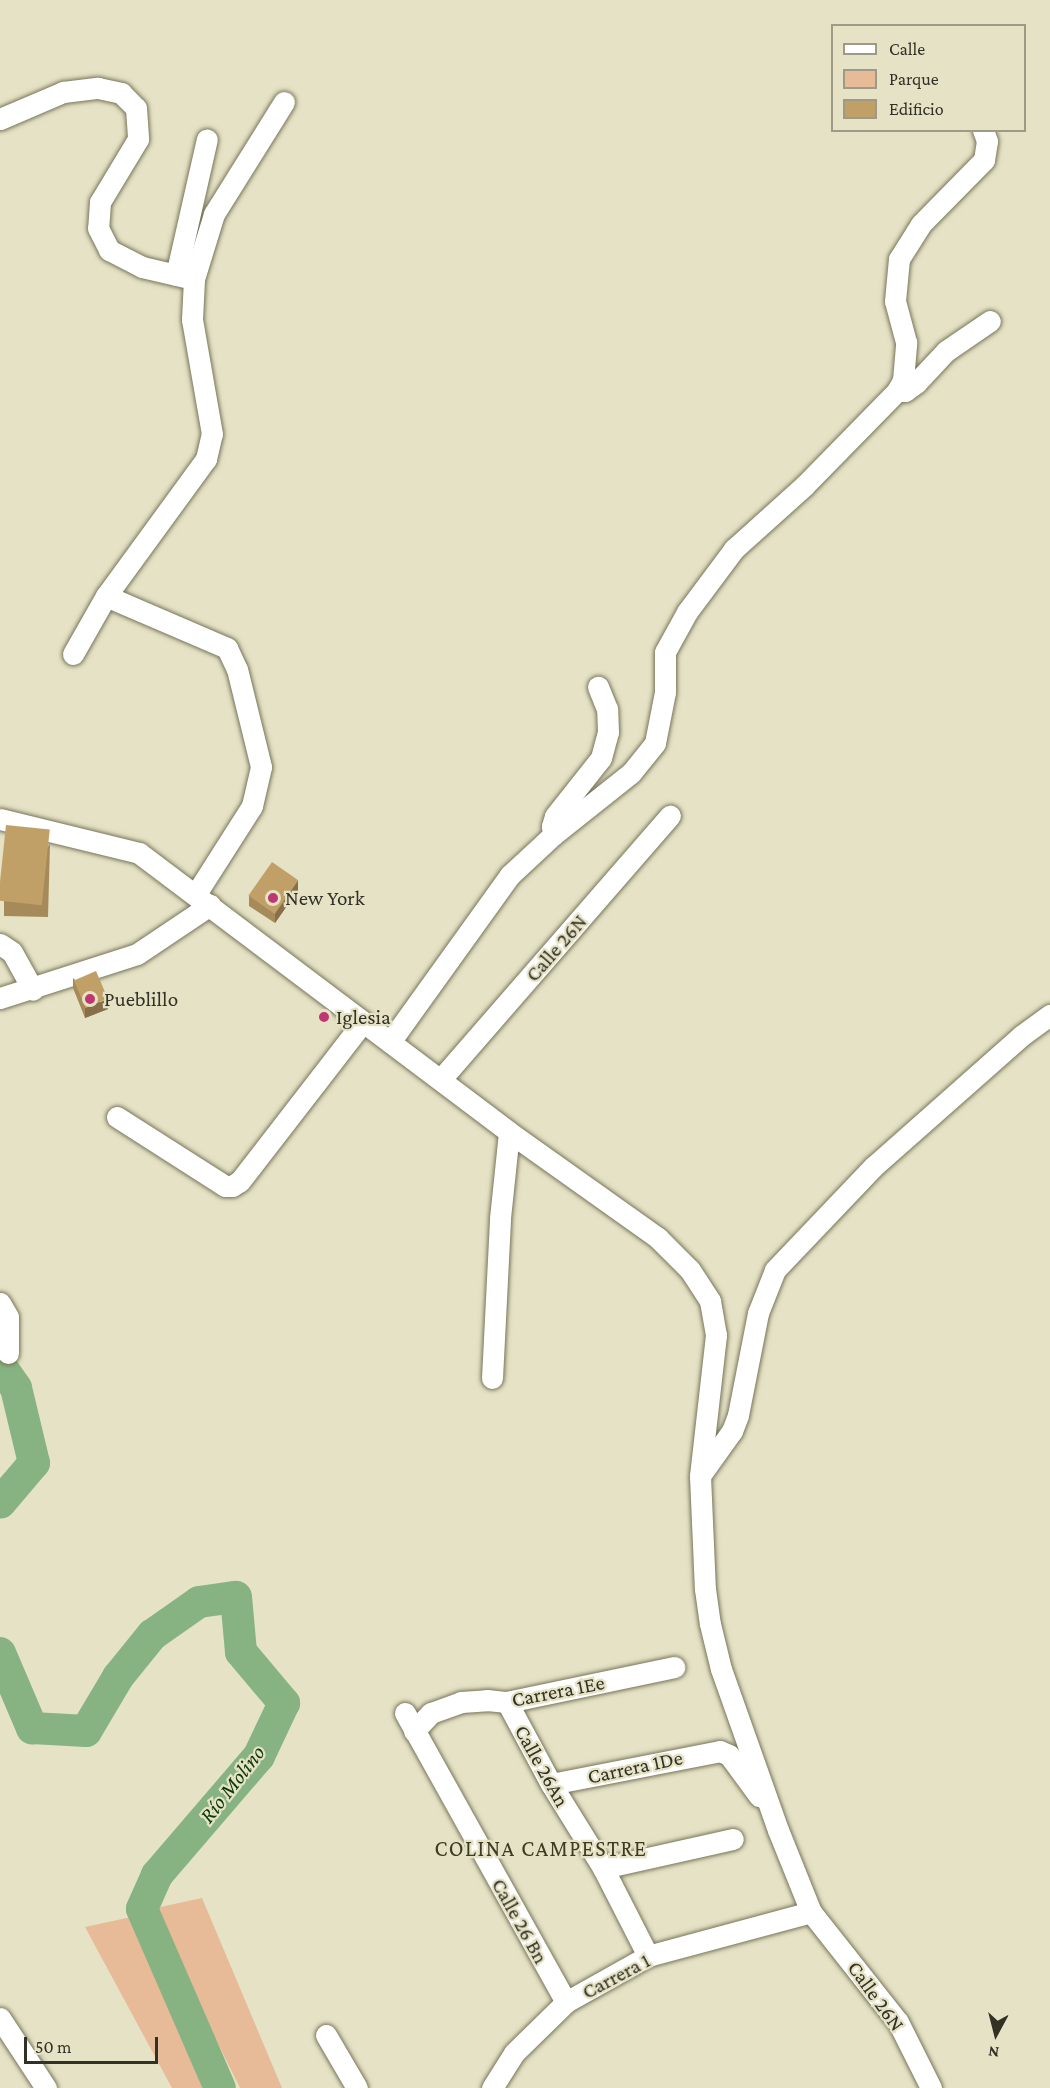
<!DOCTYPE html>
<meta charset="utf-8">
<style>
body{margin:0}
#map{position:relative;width:1050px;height:2088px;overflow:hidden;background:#e5e2c5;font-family:"Crimson Pro",serif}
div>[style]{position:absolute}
.green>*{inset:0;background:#e7bb98}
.river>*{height:32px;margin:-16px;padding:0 16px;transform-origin:16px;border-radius:16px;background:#87b382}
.roads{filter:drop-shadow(0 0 2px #78755b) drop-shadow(0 0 2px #78755b)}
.minor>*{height:21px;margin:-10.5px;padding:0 10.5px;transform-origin:10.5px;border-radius:10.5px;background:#fff}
.wall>*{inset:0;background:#a68a59}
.shaded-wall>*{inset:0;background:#877048}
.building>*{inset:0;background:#c1a067;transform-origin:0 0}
.dots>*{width:16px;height:16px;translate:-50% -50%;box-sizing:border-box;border:3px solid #e5e2c5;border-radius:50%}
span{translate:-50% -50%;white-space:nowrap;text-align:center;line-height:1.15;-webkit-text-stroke:4.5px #e5e2c5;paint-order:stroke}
.poi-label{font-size:21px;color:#323126}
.left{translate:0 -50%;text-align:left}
.street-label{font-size:21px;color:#323126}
.water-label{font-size:22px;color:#0b3a08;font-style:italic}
.neighbourhood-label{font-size:22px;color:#3e3b23;letter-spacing:1.5px}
.legend{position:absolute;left:831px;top:24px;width:195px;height:108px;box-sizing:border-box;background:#e5e2c5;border:2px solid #9d9b85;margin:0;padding:8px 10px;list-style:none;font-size:18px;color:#323126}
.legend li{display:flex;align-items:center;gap:12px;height:30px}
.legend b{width:30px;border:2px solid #9d9b85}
.north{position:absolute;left:966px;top:2004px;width:60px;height:60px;-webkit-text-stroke:4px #e5e2c5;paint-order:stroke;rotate:187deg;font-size:16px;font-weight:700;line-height:24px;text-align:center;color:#323126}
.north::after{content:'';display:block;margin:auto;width:21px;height:27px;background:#323126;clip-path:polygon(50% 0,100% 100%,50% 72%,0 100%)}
.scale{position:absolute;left:24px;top:2037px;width:134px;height:27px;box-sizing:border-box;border:3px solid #323126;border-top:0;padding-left:8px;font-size:18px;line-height:21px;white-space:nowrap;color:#323126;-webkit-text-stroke:4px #e5e2c5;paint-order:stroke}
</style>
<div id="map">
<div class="green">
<i style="clip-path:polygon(202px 1898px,282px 2088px,240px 2088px,151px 1909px)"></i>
<i style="clip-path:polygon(136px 1916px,216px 2088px,172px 2088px,85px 1927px)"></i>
</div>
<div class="river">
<i style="left:0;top:1365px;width:28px;rotate:55deg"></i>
<i style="left:16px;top:1388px;width:77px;rotate:76.5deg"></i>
<i style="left:34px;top:1463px;width:52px;rotate:130.4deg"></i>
<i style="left:0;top:1653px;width:82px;rotate:66.9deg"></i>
<i style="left:32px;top:1728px;width:54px;rotate:3.2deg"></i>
<i style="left:86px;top:1731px;width:63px;rotate:-59.3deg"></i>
<i style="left:118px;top:1677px;width:54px;rotate:-51deg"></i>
<i style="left:152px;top:1635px;width:57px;rotate:-35.1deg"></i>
<i style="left:199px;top:1602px;width:37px;rotate:-8deg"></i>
<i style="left:236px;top:1597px;width:55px;rotate:84.8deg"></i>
<i style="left:241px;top:1652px;width:67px;rotate:49.9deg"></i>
<i style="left:284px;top:1703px;width:59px;rotate:115.3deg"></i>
<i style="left:259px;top:1756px;width:157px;rotate:130.6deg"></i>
<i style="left:157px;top:1875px;width:37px;rotate:114deg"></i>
<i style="left:142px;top:1909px;width:195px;rotate:66.5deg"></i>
</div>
<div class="roads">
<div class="minor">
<i style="left:0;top:119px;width:69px;rotate:-23.2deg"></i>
<i style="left:63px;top:92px;width:35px;rotate:-7deg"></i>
<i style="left:98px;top:88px;width:24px;rotate:12deg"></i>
<i style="left:121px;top:93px;width:21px;rotate:45deg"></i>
<i style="left:136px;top:108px;width:31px;rotate:86deg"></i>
<i style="left:138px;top:139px;width:74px;rotate:121.1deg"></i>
<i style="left:100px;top:202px;width:26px;rotate:94deg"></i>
<i style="left:98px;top:228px;width:25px;rotate:63deg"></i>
<i style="left:109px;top:250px;width:37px;rotate:27deg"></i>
<i style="left:142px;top:267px;width:53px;rotate:13deg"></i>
<i style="left:176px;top:275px;width:139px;rotate:-77.2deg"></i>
<i style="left:897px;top:391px;width:8px"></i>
<i style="left:905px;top:391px;width:14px;rotate:-36deg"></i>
<i style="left:916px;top:383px;width:44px;rotate:-46.8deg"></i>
<i style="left:946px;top:351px;width:53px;rotate:-34.3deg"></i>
<i style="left:106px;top:596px;width:132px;rotate:23.3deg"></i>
<i style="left:227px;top:648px;width:23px;rotate:65deg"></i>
<i style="left:237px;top:669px;width:101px;rotate:76.2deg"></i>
<i style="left:261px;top:767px;width:40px;rotate:103deg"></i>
<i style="left:252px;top:806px;width:104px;rotate:122.5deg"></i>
<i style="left:73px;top:654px;width:67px;rotate:-60.4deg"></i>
<i style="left:106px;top:596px;width:170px;rotate:-53.9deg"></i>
<i style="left:206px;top:459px;width:26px;rotate:-77deg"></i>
<i style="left:212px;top:434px;width:117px;rotate:-99.9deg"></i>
<i style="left:192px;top:319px;width:40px;rotate:-87.1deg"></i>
<i style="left:194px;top:279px;width:68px;rotate:-72.9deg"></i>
<i style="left:214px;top:214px;width:132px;rotate:-58deg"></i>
<i style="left:0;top:819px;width:143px;rotate:13.7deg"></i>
<i style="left:139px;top:853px;width:463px;rotate:37deg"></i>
<i style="left:509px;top:1132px;width:183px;rotate:35.4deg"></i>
<i style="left:658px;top:1238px;width:45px;rotate:45deg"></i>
<i style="left:690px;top:1270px;width:37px;rotate:57deg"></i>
<i style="left:710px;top:1301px;width:35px;rotate:80deg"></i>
<i style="left:716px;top:1335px;width:142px;rotate:96.5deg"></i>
<i style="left:700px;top:1476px;width:113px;rotate:87.5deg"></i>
<i style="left:705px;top:1589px;width:35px;rotate:82deg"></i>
<i style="left:710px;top:1624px;width:46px;rotate:76.3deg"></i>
<i style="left:721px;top:1669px;width:171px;rotate:70.5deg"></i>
<i style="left:778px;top:1830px;width:88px;rotate:68.1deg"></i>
<i style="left:811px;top:1912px;width:140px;rotate:51.7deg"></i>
<i style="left:898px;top:2022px;width:74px;rotate:63.4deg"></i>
<i style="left:553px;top:835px;width:9px;rotate:-96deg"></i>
<i style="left:552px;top:826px;width:10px;rotate:-73deg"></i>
<i style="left:555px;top:816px;width:74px;rotate:-51.6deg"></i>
<i style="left:601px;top:758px;width:27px;rotate:-75deg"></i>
<i style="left:608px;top:732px;width:23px;rotate:-92deg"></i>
<i style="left:607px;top:709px;width:24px;rotate:-112deg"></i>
<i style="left:0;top:944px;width:14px;rotate:34deg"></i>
<i style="left:12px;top:952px;width:43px;rotate:61.1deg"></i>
<i style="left:0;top:998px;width:144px;rotate:-17.8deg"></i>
<i style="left:137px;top:954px;width:88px;rotate:-33.9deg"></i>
<i style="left:390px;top:1042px;width:206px;rotate:-54.3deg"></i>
<i style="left:510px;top:875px;width:59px;rotate:-42.9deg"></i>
<i style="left:553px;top:835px;width:100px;rotate:-38.5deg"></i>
<i style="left:631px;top:773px;width:38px;rotate:-51deg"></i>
<i style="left:655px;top:743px;width:52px;rotate:-78.9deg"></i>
<i style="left:665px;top:692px;width:40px;rotate:-90deg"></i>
<i style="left:665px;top:652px;width:46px;rotate:-61.2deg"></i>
<i style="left:687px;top:612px;width:79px;rotate:-53.3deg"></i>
<i style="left:734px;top:549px;width:94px;rotate:-42deg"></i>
<i style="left:804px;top:486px;width:133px;rotate:-45.6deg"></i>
<i style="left:897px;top:391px;width:13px;rotate:-61deg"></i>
<i style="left:903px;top:380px;width:38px;rotate:-85deg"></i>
<i style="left:906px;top:342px;width:42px;rotate:-105deg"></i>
<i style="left:895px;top:301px;width:42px;rotate:-84.6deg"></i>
<i style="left:899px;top:259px;width:41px;rotate:-57.8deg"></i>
<i style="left:921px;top:224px;width:90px;rotate:-45.5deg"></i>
<i style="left:984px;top:160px;width:19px;rotate:-81deg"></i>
<i style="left:987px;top:141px;width:12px;rotate:-110deg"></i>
<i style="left:441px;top:1079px;width:349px;rotate:-49deg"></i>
<i style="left:117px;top:1117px;width:128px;rotate:32.6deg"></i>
<i style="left:225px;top:1186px;width:7px"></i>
<i style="left:232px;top:1186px;width:9px;rotate:-32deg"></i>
<i style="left:240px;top:1181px;width:201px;rotate:-52.3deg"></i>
<i style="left:0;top:1303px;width:16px;rotate:60deg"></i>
<i style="left:8px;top:1317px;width:36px;rotate:90deg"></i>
<i style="left:492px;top:1378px;width:160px;rotate:-87.1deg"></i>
<i style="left:500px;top:1218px;width:86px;rotate:-84deg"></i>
<i style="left:702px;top:1473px;width:52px;rotate:-54.5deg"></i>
<i style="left:732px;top:1431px;width:17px;rotate:-69deg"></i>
<i style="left:738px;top:1415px;width:104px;rotate:-78.9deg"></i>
<i style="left:758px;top:1313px;width:46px;rotate:-68.4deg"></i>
<i style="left:775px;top:1270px;width:142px;rotate:-46.4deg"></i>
<i style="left:873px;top:1167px;width:198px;rotate:-41.5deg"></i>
<i style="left:1021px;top:1036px;width:36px;rotate:-36deg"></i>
<i style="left:507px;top:1702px;width:93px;rotate:61.8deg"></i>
<i style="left:551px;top:1784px;width:99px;rotate:58.2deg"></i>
<i style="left:603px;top:1868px;width:99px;rotate:62.9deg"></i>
<i style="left:405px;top:1713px;width:331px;rotate:60.9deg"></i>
<i style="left:414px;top:1731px;width:25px;rotate:-47deg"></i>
<i style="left:431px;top:1713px;width:32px;rotate:-20deg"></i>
<i style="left:461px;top:1702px;width:26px;rotate:-4deg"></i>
<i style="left:487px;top:1700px;width:20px;rotate:6deg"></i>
<i style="left:507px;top:1702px;width:171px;rotate:-11.8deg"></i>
<i style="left:551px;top:1784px;width:172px;rotate:-11deg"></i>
<i style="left:720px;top:1751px;width:10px;rotate:24deg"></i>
<i style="left:729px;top:1755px;width:51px;rotate:53.8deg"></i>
<i style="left:603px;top:1868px;width:133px;rotate:-12.6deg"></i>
<i style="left:0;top:2018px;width:84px;rotate:56.7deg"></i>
<i style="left:326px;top:2035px;width:61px;rotate:59.7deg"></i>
<i style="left:492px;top:2088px;width:41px;rotate:-57.8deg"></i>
<i style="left:514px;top:2053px;width:73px;rotate:-44.4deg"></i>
<i style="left:566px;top:2002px;width:94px;rotate:-29.3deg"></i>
<i style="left:648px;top:1956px;width:169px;rotate:-15.1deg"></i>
</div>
</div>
<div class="wall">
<i style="clip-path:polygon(50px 844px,48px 917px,4px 916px,4px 901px)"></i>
<i style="clip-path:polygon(298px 890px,275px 923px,249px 906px,249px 896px)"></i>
<i style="clip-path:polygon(73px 978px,108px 1009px,85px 1018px,73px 988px)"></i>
</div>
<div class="shaded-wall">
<i style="clip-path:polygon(298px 880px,298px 890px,275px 923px,275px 913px)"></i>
<i style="clip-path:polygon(108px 999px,108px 1009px,85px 1018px,85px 1008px)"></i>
</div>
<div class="building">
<i style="left:6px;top:825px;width:44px;height:76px;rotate:6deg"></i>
<i style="left:272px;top:862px;width:32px;height:41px;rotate:35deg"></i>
<i style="left:96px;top:971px;width:30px;height:24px;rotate:67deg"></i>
</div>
<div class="dots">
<i style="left:273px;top:898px;background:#c03670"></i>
<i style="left:90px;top:999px;background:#c03670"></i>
<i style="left:324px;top:1017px;background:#c03670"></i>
</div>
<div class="poi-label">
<span class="left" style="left:285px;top:898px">New York</span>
<span class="left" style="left:104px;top:999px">Pueblillo</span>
<span class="left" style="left:336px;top:1017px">Iglesia</span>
</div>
<div class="street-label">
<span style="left:556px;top:948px;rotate:-49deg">Calle 26N</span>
<span style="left:558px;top:1691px;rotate:-11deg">Carrera 1Ee</span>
<span style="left:542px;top:1766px;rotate:61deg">Calle 26An</span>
<span style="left:635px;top:1767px;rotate:-12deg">Carrera 1De</span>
<span style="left:520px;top:1921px;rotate:61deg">Calle 26 Bn</span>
<span style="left:616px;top:1976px;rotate:-28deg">Carrera 1</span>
<span style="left:876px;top:1996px;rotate:54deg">Calle 26N</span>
</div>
<div class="water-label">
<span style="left:232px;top:1784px;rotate:-52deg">Río Molino</span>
</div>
<div class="neighbourhood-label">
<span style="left:541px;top:1849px">COLINA CAMPESTRE</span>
</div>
<ul class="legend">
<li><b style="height:8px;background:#fff"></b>Calle</li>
<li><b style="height:16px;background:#e7bb98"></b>Parque</li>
<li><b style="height:16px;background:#c1a067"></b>Edificio</li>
</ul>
<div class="north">N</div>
<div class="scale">50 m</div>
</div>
